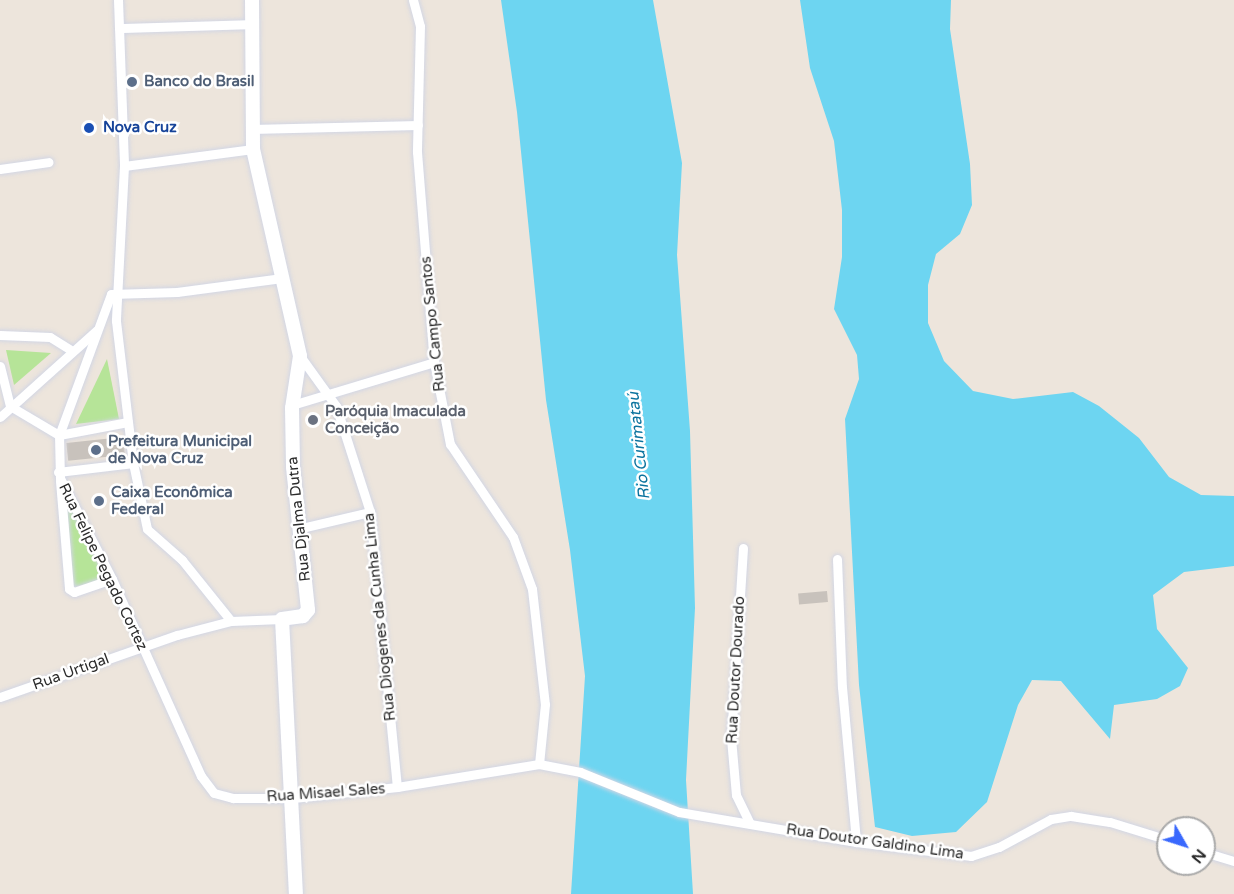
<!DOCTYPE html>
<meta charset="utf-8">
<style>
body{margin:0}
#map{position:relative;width:1234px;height:894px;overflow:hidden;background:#ede5dc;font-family:"Varela Round",sans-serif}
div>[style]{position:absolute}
.green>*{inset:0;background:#b6e498}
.water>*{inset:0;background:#6dd5f1}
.building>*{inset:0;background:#c8c2bc;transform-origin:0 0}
.roads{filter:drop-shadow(0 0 2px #d2d6e4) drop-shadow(0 0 2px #d2d6e4)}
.street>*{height:9px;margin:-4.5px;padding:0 4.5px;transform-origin:4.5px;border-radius:4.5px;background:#fff}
.secondary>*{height:14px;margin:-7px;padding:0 7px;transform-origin:7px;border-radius:7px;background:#fff}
.dots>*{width:16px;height:16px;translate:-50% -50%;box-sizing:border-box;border:3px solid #fff;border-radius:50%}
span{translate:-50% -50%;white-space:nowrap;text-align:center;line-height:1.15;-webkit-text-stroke:5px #fff;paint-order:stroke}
.service-label{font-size:15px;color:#4e5e75;font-weight:700}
.left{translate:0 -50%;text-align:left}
.transit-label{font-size:15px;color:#164399;font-weight:700}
.street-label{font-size:15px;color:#2b2b2b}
.worship-label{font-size:15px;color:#5b616d;font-weight:700}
.water-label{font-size:16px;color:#0b739e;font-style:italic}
.north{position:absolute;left:1156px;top:816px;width:60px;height:60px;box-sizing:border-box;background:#fff;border:2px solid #aaa;border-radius:50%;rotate:129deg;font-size:16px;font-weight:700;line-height:24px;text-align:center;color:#2b2b2b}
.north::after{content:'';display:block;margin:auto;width:21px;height:27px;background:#3968fd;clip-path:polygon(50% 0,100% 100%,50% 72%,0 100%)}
</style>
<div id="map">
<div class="green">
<i style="clip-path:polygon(6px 350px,51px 353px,14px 385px)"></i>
<i style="clip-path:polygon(107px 359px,119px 419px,76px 424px)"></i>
<i style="clip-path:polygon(66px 494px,105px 580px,73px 587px)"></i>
</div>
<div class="water">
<i style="clip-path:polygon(501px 0,653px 0,682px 163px,677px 255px,690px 431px,695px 608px,686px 780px,693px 894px,571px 894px,585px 676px,570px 550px,546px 400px,517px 112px)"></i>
<i style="clip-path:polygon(800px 0,951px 0,950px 29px,970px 164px,972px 205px,960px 234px,936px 254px,928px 285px,928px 323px,944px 361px,973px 391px,1013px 399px,1073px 392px,1099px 406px,1139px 438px,1169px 477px,1201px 495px,1234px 496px,1234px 566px,1184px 572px,1153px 595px,1157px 629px,1188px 668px,1180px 686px,1157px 699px,1114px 705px,1110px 739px,1061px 681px,1032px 680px,1018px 705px,987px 802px,956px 832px,912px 836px,875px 827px,859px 685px,845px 419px,859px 379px,857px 355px,834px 309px,842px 257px,842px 210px,834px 141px,810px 68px)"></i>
</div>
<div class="building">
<i style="left:123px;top:437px;width:18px;height:57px;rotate:84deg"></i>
<i style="left:827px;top:591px;width:11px;height:29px;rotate:85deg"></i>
</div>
<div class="roads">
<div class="street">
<i style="left:118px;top:0;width:166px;rotate:87.9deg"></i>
<i style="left:124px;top:166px;width:155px;rotate:93deg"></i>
<i style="left:116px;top:321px;width:143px;rotate:83.2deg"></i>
<i style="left:133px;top:463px;width:67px;rotate:78deg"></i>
<i style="left:147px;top:529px;width:47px;rotate:41.5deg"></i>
<i style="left:182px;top:560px;width:78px;rotate:51.2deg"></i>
<i style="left:413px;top:0;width:27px;rotate:75deg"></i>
<i style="left:420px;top:26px;width:126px;rotate:91.4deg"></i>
<i style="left:417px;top:152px;width:211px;rotate:85.4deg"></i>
<i style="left:434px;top:362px;width:84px;rotate:79deg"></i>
<i style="left:450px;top:444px;width:112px;rotate:55.9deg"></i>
<i style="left:513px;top:537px;width:55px;rotate:69.9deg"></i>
<i style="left:532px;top:589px;width:116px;rotate:83.6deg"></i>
<i style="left:545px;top:704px;width:60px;rotate:95.7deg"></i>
<i style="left:119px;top:28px;width:132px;rotate:-1.7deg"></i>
<i style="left:251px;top:129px;width:167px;rotate:-1.4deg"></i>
<i style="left:124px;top:166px;width:130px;rotate:-7.5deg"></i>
<i style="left:0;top:169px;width:49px;rotate:-8.1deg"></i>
<i style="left:282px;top:278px;width:106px;rotate:172.4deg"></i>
<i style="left:177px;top:292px;width:66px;rotate:178.3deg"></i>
<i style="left:111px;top:294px;width:150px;rotate:110.2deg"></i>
<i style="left:59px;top:435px;width:43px;rotate:88.7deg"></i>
<i style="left:60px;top:478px;width:114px;rotate:62.8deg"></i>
<i style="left:112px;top:579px;width:216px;rotate:65.7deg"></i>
<i style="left:201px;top:776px;width:21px;rotate:53deg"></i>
<i style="left:214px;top:793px;width:20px;rotate:15deg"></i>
<i style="left:233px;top:798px;width:60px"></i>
<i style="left:293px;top:798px;width:105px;rotate:-6deg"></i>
<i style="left:397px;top:787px;width:144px;rotate:-9.2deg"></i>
<i style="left:539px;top:764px;width:42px;rotate:11deg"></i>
<i style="left:580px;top:772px;width:107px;rotate:22deg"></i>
<i style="left:679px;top:812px;width:180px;rotate:9.6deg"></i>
<i style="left:856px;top:842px;width:116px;rotate:6.9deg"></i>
<i style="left:971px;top:856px;width:29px;rotate:-18deg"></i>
<i style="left:999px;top:847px;width:59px;rotate:-28.3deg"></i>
<i style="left:1051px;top:819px;width:20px;rotate:-9deg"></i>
<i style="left:1071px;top:816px;width:39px;rotate:9deg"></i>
<i style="left:1110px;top:822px;width:61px;rotate:17.2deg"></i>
<i style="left:0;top:335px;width:50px;rotate:2.3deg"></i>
<i style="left:50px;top:337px;width:26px;rotate:32deg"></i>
<i style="left:300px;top:356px;width:62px;rotate:54.2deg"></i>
<i style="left:336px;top:406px;width:111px;rotate:72.2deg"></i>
<i style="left:370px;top:512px;width:276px;rotate:84.4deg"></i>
<i style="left:0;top:366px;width:41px;rotate:76deg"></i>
<i style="left:10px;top:406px;width:57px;rotate:30.6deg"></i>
<i style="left:59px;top:435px;width:70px;rotate:-10.7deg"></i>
<i style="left:292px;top:405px;width:148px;rotate:-16.8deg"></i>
<i style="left:0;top:417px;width:130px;rotate:-41.9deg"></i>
<i style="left:58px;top:472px;width:76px;rotate:-6.8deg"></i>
<i style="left:60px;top:481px;width:108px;rotate:85.2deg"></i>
<i style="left:69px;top:589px;width:6px;rotate:31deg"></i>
<i style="left:74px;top:592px;width:40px;rotate:-18.9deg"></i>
<i style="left:301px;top:528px;width:71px;rotate:-13.1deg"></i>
<i style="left:743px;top:548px;width:190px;rotate:93.6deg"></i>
<i style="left:731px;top:738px;width:57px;rotate:85deg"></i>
<i style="left:736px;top:795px;width:32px;rotate:64deg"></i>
<i style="left:837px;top:559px;width:128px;rotate:87.8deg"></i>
<i style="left:842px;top:687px;width:156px;rotate:84.8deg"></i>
<i style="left:0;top:697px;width:188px;rotate:-19.3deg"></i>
<i style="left:177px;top:635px;width:56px;rotate:-14.5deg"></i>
<i style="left:231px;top:621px;width:51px;rotate:-2.2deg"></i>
<i style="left:1204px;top:852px;width:31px;rotate:17deg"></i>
</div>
<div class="secondary">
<i style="left:252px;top:0;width:149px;rotate:89.6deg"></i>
<i style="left:253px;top:149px;width:212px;rotate:77.2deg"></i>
<i style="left:300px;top:356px;width:53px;rotate:98.7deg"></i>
<i style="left:292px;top:408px;width:59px;rotate:89deg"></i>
<i style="left:293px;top:467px;width:144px;rotate:84deg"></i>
<i style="left:308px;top:610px;width:8px;rotate:130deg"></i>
<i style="left:303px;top:616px;width:21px;rotate:172deg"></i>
<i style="left:282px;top:619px;width:275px;rotate:87.1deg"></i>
</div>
</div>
<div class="dots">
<i style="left:132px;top:82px;background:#5c6f8a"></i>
<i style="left:89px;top:128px;background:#1a4fb4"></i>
<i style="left:313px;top:420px;background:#6b7280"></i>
<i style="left:96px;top:450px;background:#5c6f8a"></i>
<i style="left:99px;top:501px;background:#5c6f8a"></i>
</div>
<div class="service-label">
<span class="left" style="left:144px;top:82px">Banco do Brasil</span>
<span class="left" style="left:108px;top:450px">Prefeitura Municipal<br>de Nova Cruz</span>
<span class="left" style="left:111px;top:501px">Caixa Econômica<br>Federal</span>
</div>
<div class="transit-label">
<span class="left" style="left:103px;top:128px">Nova Cruz</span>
</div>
<div class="street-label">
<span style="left:433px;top:324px;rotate:-96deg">Rua Campo Santos</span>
<span style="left:299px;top:519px;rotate:-96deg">Rua Djalma Dutra</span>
<span style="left:103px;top:567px;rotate:64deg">Rua Felipe Pegado Cortez</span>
<span style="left:380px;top:617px;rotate:-96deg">Rua Diogenes da Cunha Lima</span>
<span style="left:736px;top:670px;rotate:-87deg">Rua Doutor Dourado</span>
<span style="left:71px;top:672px;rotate:-20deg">Rua Urtigal</span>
<span style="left:326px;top:793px;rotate:-4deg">Rua Misael Sales</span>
<span style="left:875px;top:842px;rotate:8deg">Rua Doutor Galdino Lima</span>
</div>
<div class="worship-label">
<span class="left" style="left:325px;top:420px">Paróquia Imaculada<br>Conceição</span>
</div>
<div class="water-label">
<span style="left:639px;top:446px;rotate:-96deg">Rio Curimataú</span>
</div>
<div class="north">N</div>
</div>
